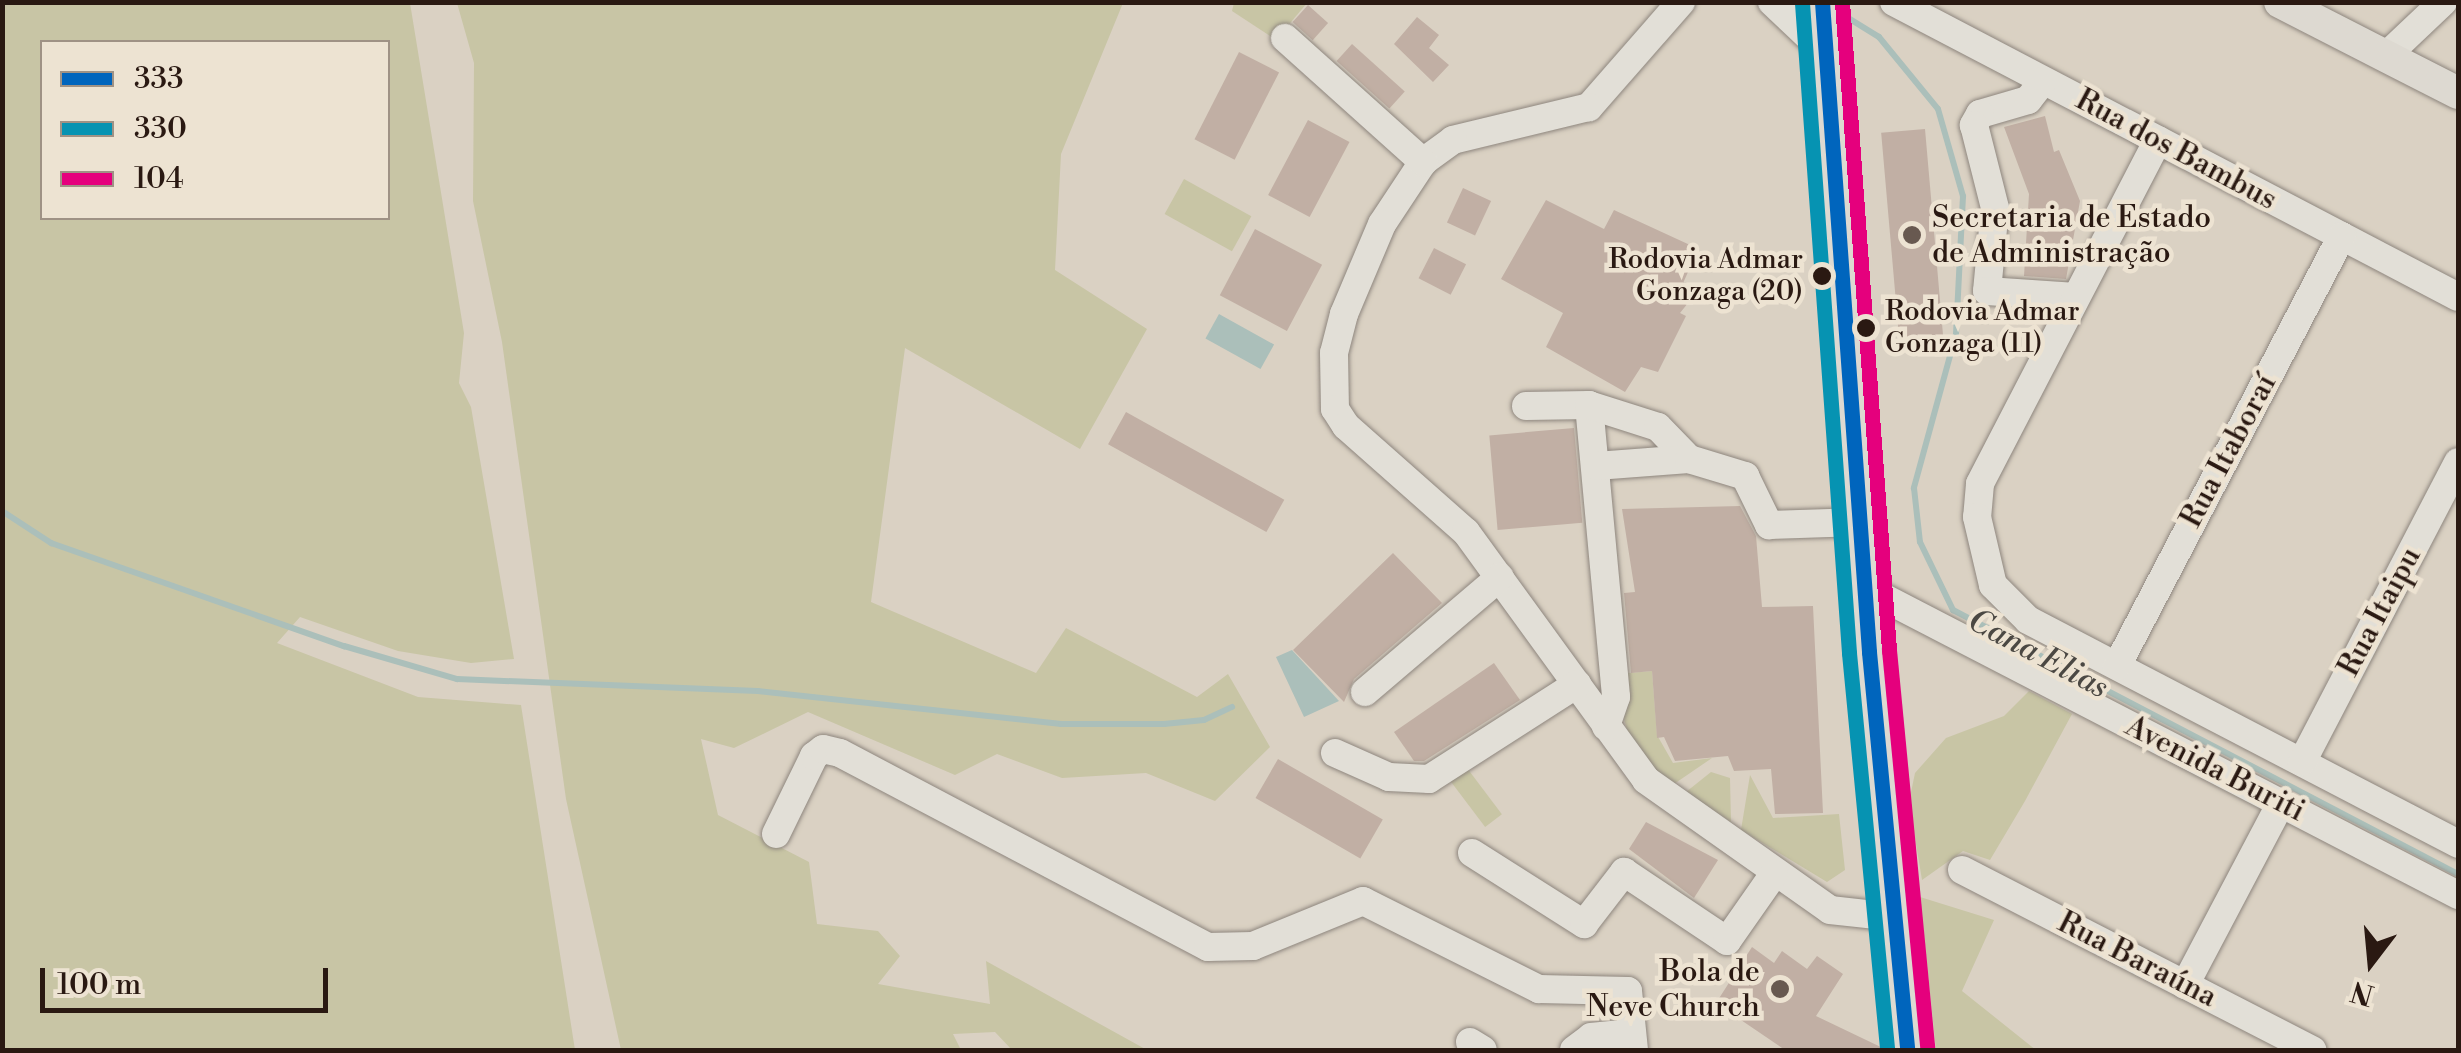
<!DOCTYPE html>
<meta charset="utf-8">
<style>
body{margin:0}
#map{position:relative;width:2461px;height:1053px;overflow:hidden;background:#dad1c3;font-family:"Libre Bodoni",serif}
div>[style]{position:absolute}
.green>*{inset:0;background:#c8c5a5;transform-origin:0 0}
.water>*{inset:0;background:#abbfba;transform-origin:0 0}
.stream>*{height:6px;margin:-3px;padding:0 3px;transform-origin:3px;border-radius:3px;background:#abbfba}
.building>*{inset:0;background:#c1afa4;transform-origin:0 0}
.roads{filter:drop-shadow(0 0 2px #8e867e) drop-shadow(0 0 2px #8e867e)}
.minor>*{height:28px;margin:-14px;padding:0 14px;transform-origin:14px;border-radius:14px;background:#e2dfd7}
.major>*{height:32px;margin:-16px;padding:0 16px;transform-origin:16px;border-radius:16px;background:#ddd9d1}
.bus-1>*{height:15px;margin:-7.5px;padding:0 7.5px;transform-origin:7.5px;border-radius:7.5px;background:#0065bd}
.bus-2>*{height:15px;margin:-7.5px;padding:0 7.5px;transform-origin:7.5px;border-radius:7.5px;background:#0693b2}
.bus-3>*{height:15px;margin:-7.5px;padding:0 7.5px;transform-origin:7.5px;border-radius:7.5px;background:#e5007d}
.dots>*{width:28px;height:28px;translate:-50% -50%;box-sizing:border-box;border:5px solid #ede3d2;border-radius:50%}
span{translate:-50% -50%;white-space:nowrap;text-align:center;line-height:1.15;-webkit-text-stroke:9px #ede3d2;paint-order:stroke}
.bus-label{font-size:28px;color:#2a1912}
.right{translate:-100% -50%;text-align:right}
.left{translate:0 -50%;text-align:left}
.street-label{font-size:30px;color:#2a1912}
.poi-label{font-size:30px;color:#2a1912}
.water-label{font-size:32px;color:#4b4843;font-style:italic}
.frame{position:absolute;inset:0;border:5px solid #2a1912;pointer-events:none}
.legend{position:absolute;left:40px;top:40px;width:350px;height:180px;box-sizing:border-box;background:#ede3d2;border:2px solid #9f9285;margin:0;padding:12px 18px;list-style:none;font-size:30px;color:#2a1912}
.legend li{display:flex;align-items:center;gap:20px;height:50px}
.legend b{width:50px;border:2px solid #9f9285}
.north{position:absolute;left:2321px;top:913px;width:100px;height:100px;-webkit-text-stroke:8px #ede3d2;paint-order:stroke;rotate:196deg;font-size:28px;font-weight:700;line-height:40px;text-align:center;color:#2a1912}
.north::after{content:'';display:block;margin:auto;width:35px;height:45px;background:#2a1912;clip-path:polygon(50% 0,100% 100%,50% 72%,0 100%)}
.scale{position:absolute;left:40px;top:968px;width:288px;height:45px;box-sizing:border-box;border:5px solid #2a1912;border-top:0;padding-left:12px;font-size:30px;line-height:35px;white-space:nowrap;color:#2a1912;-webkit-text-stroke:8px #ede3d2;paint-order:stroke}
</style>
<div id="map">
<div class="green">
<i style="clip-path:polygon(evenodd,2px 3px,410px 3px,464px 333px,459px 383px,471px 407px,514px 659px,471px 663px,398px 651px,300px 617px,277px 643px,418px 697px,521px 705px,575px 1050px,3px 1050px,2px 3px,388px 42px,388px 218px,42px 218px,42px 42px,388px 42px)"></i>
<i style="clip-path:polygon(457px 3px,1123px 3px,1061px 154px,1055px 270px,1147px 329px,1080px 449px,905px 348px,871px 602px,1036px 673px,1066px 628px,1197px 697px,1228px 674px,1270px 747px,1215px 801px,1146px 773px,1062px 778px,997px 754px,955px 775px,808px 712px,734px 748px,701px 739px,718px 815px,809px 862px,817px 924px,878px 931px,900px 956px,878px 984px,990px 1004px,986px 961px,1147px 1050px,1012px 1050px,995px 1032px,953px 1034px,961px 1050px,621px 1050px,566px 799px,502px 342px,473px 201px,474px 63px)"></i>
<i style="clip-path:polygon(1234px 3px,1307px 3px,1276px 40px,1232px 11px)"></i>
<i style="left:1184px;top:179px;width:77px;height:40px;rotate:29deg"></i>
<i style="clip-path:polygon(1652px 671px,1657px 735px,1673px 763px,1712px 758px,1674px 784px,1650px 768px,1628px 734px,1619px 700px,1617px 674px)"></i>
<i style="clip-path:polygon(2029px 691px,2072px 714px,2025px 801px,1990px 860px,1963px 851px,1922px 880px,1909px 802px,1915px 773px,1946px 738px,2004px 716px)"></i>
<i style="left:1467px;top:768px;width:58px;height:21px;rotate:53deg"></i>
<i style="clip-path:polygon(1711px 772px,1730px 778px,1731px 822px,1686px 792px)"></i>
<i style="clip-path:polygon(1750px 775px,1773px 818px,1839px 814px,1845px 870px,1827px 882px,1741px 830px)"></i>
<i style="clip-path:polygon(1920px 897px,1994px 920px,1962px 991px,2036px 1050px,1936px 1050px)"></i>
</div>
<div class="water">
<i style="left:1219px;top:314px;width:63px;height:28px;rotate:29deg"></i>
<i style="clip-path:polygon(1292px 650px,1339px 701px,1304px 717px,1276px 657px)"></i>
</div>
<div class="stream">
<i style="left:1832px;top:8px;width:55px;rotate:31.7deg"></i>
<i style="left:1879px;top:37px;width:93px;rotate:50.7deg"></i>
<i style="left:1938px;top:109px;width:91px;rotate:74deg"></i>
<i style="left:1963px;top:196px;width:138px;rotate:92.9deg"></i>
<i style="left:1956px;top:334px;width:160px;rotate:105.3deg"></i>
<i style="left:1914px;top:488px;width:54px;rotate:83.7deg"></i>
<i style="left:1920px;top:542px;width:76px;rotate:64.1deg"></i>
<i style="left:1953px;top:610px;width:570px;rotate:27.6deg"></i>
<i style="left:2px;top:511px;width:59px;rotate:33.1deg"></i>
<i style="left:51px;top:543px;width:311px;rotate:19.4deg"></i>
<i style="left:344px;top:646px;width:118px;rotate:16.3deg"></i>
<i style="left:457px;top:679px;width:301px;rotate:2.3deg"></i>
<i style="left:758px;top:691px;width:305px;rotate:6.2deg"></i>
<i style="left:1061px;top:724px;width:103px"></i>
<i style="left:1164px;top:724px;width:40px;rotate:-5.7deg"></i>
<i style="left:1204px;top:720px;width:31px;rotate:-25deg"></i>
</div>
<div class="building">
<i style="left:1308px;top:5px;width:27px;height:23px;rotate:42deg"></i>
<i style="clip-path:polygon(1417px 17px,1439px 35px,1429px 48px,1449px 65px,1433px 82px,1394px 44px)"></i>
<i style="left:1352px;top:44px;width:71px;height:23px;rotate:42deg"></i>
<i style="left:1239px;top:52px;width:45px;height:98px;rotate:27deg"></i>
<i style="clip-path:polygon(2045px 116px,2054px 152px,2059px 150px,2080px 201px,2066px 279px,2024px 276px,2029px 194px,2004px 127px)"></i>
<i style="left:1308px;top:120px;width:47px;height:85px;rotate:28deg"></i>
<i style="left:1925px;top:129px;width:209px;height:44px;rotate:85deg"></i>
<i style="left:1463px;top:188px;width:31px;height:38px;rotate:25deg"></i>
<i style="clip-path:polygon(1546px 200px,1604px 229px,1614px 210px,1690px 245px,1681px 267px,1688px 272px,1680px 290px,1692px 298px,1680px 313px,1686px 316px,1658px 372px,1641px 367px,1625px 392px,1546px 347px,1563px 313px,1501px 279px)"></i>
<i style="left:1255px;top:229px;width:76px;height:75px;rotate:28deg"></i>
<i style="left:1434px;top:248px;width:36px;height:34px;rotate:27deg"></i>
<i style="left:1126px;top:412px;width:181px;height:37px;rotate:29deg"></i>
<i style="left:1574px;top:428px;width:95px;height:85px;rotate:85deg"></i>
<i style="clip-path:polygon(1740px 506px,1756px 536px,1762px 607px,1813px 606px,1823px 813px,1775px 814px,1771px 769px,1734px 771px,1728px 756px,1675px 761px,1664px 737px,1657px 738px,1652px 671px,1631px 673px,1624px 593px,1635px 592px,1622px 509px)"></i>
<i style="clip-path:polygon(1393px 553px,1442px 603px,1354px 679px,1344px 702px,1293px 650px)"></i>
<i style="clip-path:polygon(1494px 663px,1520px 700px,1424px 761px,1414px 761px,1394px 732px)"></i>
<i style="left:1278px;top:759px;width:121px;height:45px;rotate:30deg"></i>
<i style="clip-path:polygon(1646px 822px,1718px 860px,1694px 898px,1629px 849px)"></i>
<i style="clip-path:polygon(1752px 947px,1774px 963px,1782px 951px,1807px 969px,1817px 956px,1843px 974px,1816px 1016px,1887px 1050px,1785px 1050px,1716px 1003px)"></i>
</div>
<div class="roads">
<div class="minor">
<i style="left:1681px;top:2px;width:140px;rotate:131.2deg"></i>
<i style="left:1589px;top:107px;width:140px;rotate:166.4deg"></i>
<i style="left:1453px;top:140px;width:37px;rotate:144deg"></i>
<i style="left:1423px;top:162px;width:74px;rotate:123.5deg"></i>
<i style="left:1382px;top:224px;width:98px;rotate:112.9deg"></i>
<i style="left:1344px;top:314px;width:40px;rotate:104.4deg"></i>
<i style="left:1334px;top:353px;width:56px;rotate:89deg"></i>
<i style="left:1335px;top:409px;width:20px;rotate:57deg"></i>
<i style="left:1346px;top:426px;width:160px;rotate:41.5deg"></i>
<i style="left:1466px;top:532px;width:306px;rotate:54deg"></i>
<i style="left:1646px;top:780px;width:225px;rotate:35.2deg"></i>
<i style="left:1830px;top:910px;width:63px;rotate:6.3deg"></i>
<i style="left:1772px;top:2px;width:76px;rotate:43.4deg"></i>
<i style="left:1894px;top:2px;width:636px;rotate:27.61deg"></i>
<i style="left:1285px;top:38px;width:186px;rotate:41.9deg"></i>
<i style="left:2387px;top:55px;width:77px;rotate:-43.4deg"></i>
<i style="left:2043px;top:81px;width:24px;rotate:128deg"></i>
<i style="left:2028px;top:100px;width:50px;rotate:163.7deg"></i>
<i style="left:1980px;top:114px;width:13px;rotate:119deg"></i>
<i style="left:1974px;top:125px;width:86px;rotate:75.8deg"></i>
<i style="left:1995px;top:208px;width:83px;rotate:95.5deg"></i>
<i style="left:1987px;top:291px;width:89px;rotate:3.9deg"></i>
<i style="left:2158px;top:140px;width:387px;rotate:117.4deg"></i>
<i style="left:1980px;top:484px;width:33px;rotate:95deg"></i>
<i style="left:1977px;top:517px;width:70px;rotate:76.8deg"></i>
<i style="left:1993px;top:585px;width:49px;rotate:45deg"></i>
<i style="left:2028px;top:620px;width:485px;rotate:27.5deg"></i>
<i style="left:1589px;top:405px;width:293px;rotate:84.7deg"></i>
<i style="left:1616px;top:697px;width:31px;rotate:109deg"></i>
<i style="left:1526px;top:406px;width:63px;rotate:-0.9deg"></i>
<i style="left:1589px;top:405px;width:72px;rotate:17.7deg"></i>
<i style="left:1658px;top:427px;width:45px;rotate:45.9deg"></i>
<i style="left:1596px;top:466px;width:93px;rotate:-4.3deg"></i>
<i style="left:1689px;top:459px;width:59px;rotate:16.9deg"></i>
<i style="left:1745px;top:476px;width:55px;rotate:63.9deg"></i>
<i style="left:1769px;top:525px;width:91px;rotate:-1.9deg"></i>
<i style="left:1865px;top:588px;width:668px;rotate:27.37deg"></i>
<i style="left:2117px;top:666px;width:485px;rotate:-62.4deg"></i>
<i style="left:1365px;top:692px;width:177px;rotate:-40.4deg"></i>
<i style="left:1335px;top:753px;width:59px;rotate:24deg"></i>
<i style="left:1389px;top:777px;width:40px;rotate:2.9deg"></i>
<i style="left:1429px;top:779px;width:176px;rotate:-32.7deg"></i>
<i style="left:2302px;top:762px;width:338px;rotate:-62.5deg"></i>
<i style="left:776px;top:834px;width:87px;rotate:-64deg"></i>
<i style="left:814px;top:756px;width:11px;rotate:-38deg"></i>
<i style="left:823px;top:749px;width:17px;rotate:13deg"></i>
<i style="left:840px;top:753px;width:416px;rotate:27.8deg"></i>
<i style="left:1208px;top:947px;width:45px;rotate:-1.3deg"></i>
<i style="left:1253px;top:946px;width:119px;rotate:-22.2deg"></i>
<i style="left:1363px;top:901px;width:197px;rotate:26.6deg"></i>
<i style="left:1539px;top:989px;width:89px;rotate:1.3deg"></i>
<i style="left:1628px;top:991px;width:59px;rotate:84.2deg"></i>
<i style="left:1472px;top:853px;width:133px;rotate:32.4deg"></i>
<i style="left:1584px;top:924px;width:66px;rotate:-52.4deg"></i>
<i style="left:1624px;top:872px;width:124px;rotate:33.8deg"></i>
<i style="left:1727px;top:941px;width:82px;rotate:-55deg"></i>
<i style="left:1962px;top:870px;width:394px;rotate:27.2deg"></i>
<i style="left:2185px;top:985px;width:206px;rotate:-62.2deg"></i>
<i style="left:1470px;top:1042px;width:15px;rotate:32deg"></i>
<i style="left:1574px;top:1050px;width:21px;rotate:-37deg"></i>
<i style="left:1591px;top:1037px;width:41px;rotate:-5.6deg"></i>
</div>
<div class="major">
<i style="left:1822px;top:2px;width:652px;rotate:85.86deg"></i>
<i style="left:1869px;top:652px;width:400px;rotate:84.5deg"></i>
<i style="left:2280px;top:2px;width:200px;rotate:27.1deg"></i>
</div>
</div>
<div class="bus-1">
<i style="left:1822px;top:2px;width:652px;rotate:85.86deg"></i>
<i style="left:1869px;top:652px;width:400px;rotate:84.5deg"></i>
</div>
<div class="bus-2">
<i style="left:1802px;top:3px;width:652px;rotate:85.86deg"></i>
<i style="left:1849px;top:653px;width:399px;rotate:84.5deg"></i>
</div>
<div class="bus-3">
<i style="left:1842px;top:2px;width:650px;rotate:85.85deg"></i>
<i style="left:1889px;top:650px;width:400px;rotate:84.5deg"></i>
</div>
<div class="dots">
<i style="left:1912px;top:235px;background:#685950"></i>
<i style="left:1822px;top:276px;background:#2a1912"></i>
<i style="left:1866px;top:328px;background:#2a1912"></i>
<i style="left:1780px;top:989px;background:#685950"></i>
</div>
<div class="bus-label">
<span class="right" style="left:1803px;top:276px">Rodovia Admar<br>Gonzaga (20)</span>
<span class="left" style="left:1885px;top:328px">Rodovia Admar<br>Gonzaga (11)</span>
</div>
<div class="street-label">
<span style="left:2176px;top:150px;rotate:28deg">Rua dos Bambus</span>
<span style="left:2229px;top:451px;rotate:-62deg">Rua Itaboraí</span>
<span style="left:2380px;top:612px;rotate:-62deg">Rua Itaipu</span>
<span style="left:2215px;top:769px;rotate:27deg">Avenida Buriti</span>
<span style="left:2137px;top:960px;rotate:27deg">Rua Baraúna</span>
</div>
<div class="poi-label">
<span class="left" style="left:1932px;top:235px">Secretaria de Estado<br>de Administração</span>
<span class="right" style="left:1760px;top:989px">Bola de<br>Neve Church</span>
</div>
<div class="water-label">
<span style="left:2038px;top:654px;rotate:28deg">Cana Elias</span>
</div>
<div class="frame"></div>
<ul class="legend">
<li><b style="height:12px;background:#0065bd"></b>333</li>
<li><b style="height:12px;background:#0693b2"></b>330</li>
<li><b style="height:12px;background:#e5007d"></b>104</li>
</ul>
<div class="north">N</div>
<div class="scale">100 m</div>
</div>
